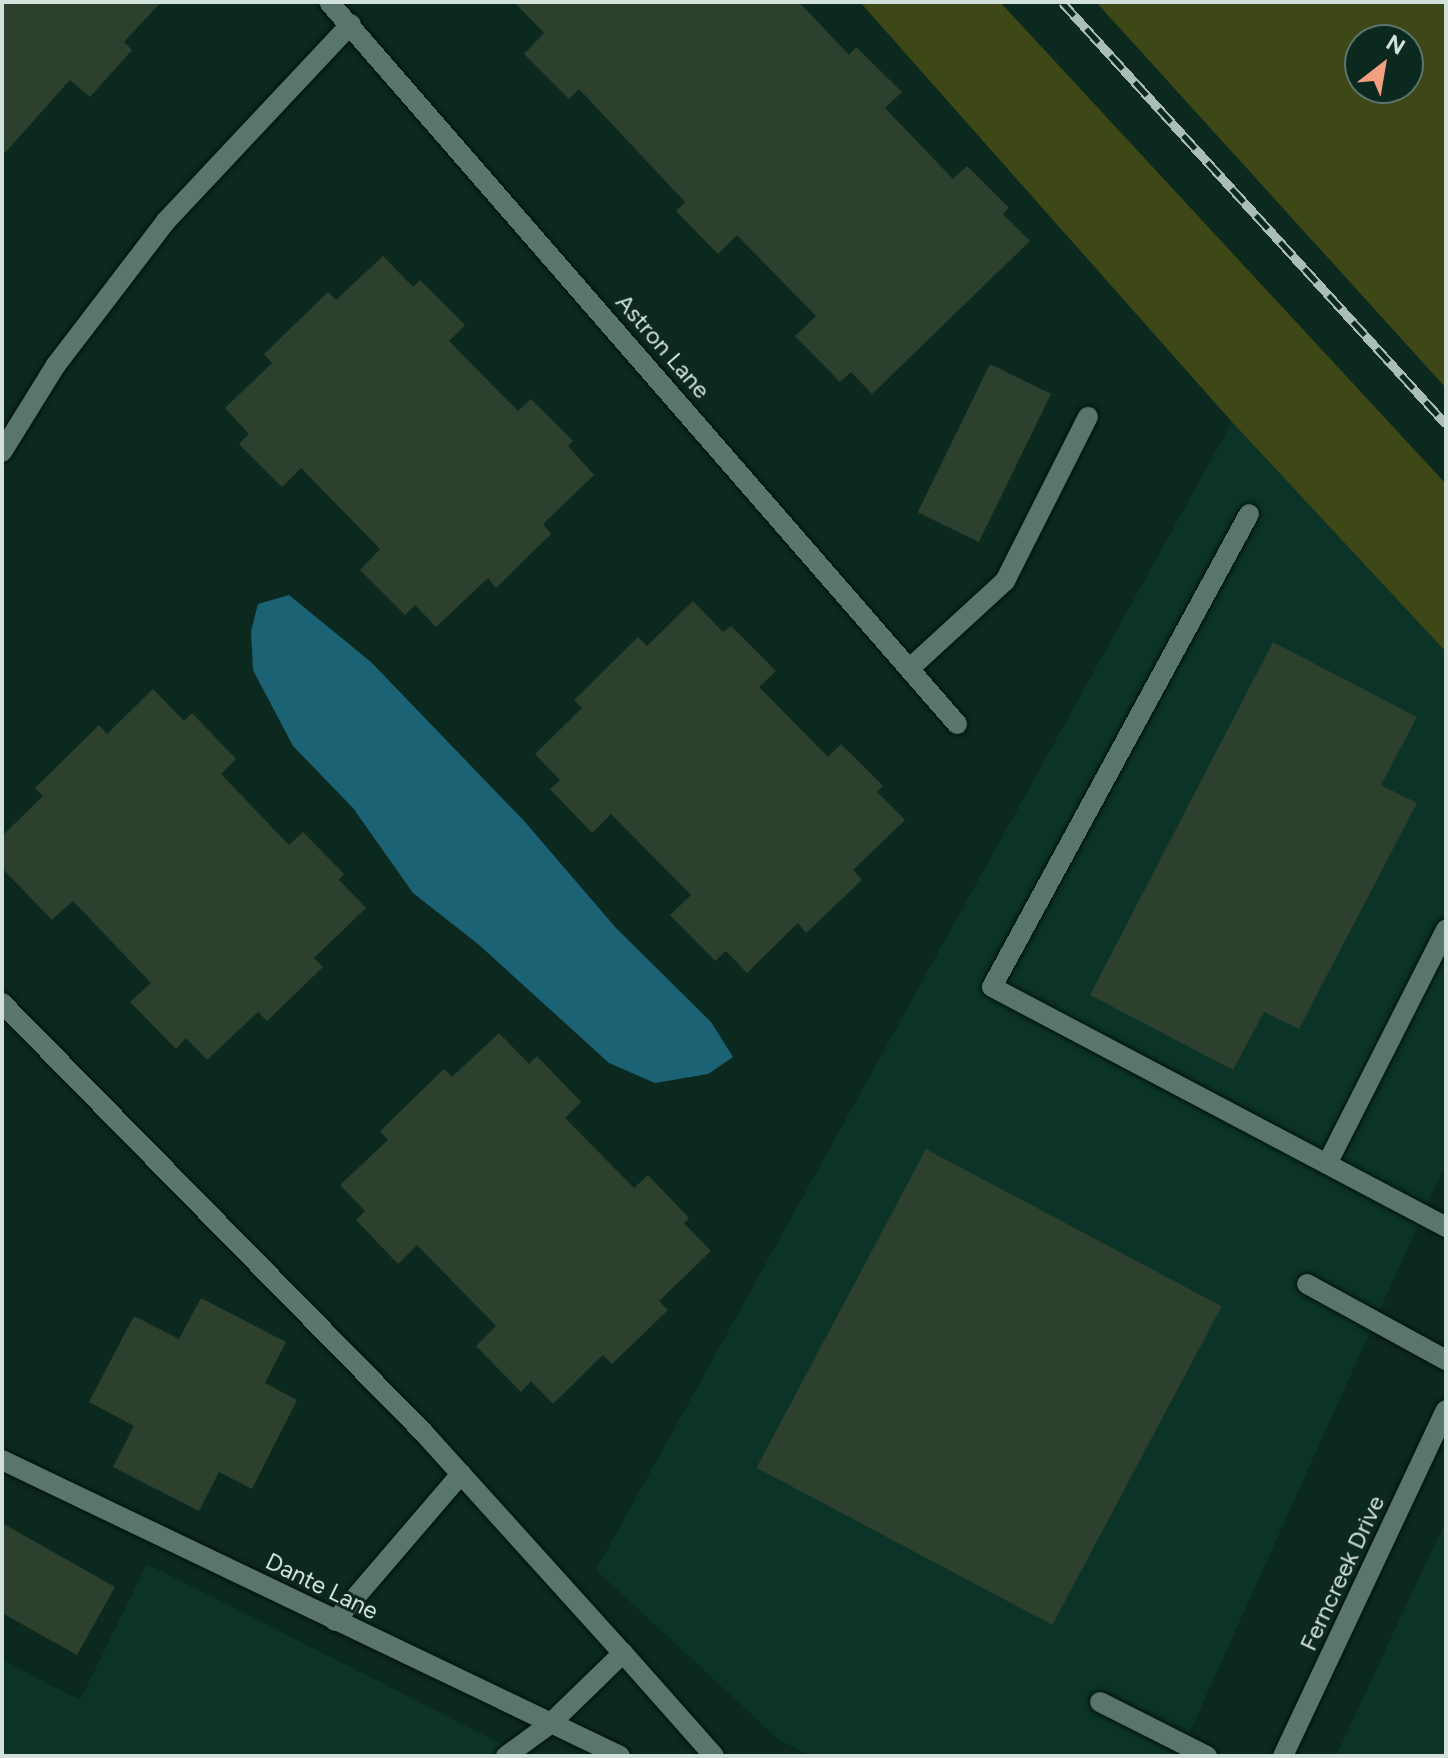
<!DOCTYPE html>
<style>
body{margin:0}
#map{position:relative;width:1448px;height:1758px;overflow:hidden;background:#0c2920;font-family:Figtree,sans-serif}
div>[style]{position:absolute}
.built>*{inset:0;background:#0b3327}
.green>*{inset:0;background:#3e4716}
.water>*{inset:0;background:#1b6275}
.building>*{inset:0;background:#2d3f2d;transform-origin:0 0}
.roads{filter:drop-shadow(0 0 2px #001109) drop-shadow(0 0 2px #001109)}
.lane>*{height:20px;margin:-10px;padding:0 10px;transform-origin:10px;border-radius:10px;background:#58766a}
.street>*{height:20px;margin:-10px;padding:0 10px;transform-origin:10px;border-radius:10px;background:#58766a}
.rail>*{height:9px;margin-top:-4.5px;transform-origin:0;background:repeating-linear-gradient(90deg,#0c2920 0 18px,#aabdb6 0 36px);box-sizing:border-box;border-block:2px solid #aabdb6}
span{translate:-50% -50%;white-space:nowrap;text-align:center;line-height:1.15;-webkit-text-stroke:6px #0c2920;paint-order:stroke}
.street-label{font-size:24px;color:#d2e2db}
.frame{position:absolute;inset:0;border:4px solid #d2e2db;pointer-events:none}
.north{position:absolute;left:1344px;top:24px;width:80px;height:80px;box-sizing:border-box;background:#0c2920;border:2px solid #5b736b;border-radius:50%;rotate:31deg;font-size:22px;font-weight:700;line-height:32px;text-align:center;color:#d2e2db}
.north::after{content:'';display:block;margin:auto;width:28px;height:36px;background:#f2a07f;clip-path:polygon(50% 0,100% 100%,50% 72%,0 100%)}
</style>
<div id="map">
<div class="built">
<i style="clip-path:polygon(1232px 422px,1446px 652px,1446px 1163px,1179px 1756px,810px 1756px,778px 1739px,596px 1570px)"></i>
<i style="clip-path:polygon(1446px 1520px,1446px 1756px,1336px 1756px)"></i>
<i style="clip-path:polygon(147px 1564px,526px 1756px,2px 1756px,2px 1660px,80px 1700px)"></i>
</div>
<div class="green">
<i style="clip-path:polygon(860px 2px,1000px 2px,1446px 484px,1446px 652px,1232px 422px)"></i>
<i style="clip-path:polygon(evenodd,1096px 2px,1446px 2px,1446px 388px,1096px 2px,1360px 40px,1408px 40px,1408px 88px,1360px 88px,1360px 40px)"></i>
</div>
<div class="water">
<i style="clip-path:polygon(289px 595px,371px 662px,525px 822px,616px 928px,711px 1022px,733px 1057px,708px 1074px,655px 1083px,609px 1063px,478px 944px,413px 893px,353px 808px,293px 746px,253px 670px,251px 631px,258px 604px)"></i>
</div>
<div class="building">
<i style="clip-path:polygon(2px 2px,161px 2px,124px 42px,132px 50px,90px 97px,70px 80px,2px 156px)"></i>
<i style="clip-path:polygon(514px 2px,799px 2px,849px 55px,856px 47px,902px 92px,885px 108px,953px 179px,967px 166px,1009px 208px,1003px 214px,1030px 241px,872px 394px,851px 372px,840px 382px,795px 336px,816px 316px,737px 235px,718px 254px,676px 211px,685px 202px,579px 89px,569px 99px,524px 54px,544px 33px)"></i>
<i style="clip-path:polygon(383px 256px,413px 287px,420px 280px,465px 325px,449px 341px,518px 411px,531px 399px,573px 441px,568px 446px,594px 475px,543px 524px,551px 534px,496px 588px,488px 578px,436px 627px,415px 605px,405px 615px,360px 570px,380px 549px,301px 468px,282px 487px,239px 444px,249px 434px,225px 408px,272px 363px,264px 354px,328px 292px,336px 300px)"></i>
<i style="left:990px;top:364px;width:68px;height:165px;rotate:26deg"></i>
<i style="clip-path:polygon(693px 601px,723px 632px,731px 626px,776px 671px,759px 687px,828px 757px,841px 744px,883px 786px,877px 792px,905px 820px,853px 870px,862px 880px,806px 933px,798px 923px,747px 973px,726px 951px,715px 961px,670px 915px,691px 895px,611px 814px,592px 833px,550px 789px,560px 780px,535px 754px,582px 708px,574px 700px,638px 637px,647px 646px)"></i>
<i style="clip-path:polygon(1273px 642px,1417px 717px,1381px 785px,1417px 803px,1299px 1029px,1264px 1012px,1233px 1070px,1090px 995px)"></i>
<i style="clip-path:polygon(153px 689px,184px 721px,192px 713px,236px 759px,221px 774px,289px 845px,303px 832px,344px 874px,339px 880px,366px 908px,314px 958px,323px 967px,267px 1021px,258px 1012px,207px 1060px,186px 1038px,176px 1049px,130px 1002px,151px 983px,73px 901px,52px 920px,2px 868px,2px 836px,43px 796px,35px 788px,99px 725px,107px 734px)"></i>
<i style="clip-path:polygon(499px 1033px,529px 1064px,537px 1056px,581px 1102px,565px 1118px,634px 1188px,648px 1175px,689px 1218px,684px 1223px,711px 1251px,659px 1301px,668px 1310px,612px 1364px,603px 1355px,553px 1404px,531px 1381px,521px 1392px,476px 1346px,496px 1326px,417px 1245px,398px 1264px,356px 1220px,365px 1211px,340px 1185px,388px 1140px,380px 1131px,444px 1069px,452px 1077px)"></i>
<i style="left:926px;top:1149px;width:335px;height:361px;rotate:28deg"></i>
<i style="clip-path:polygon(201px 1298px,286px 1342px,265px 1383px,297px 1400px,252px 1489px,219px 1472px,199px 1511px,113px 1467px,134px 1426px,89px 1402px,134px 1316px,179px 1339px)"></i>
<i style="clip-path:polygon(2px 1523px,115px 1587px,77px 1655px,2px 1613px)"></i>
</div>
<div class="roads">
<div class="lane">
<i style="left:329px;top:2px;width:957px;rotate:48.98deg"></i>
<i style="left:2px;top:452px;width:102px;rotate:-58.2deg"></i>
<i style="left:56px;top:365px;width:181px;rotate:-52.6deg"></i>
<i style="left:166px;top:221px;width:270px;rotate:-46.8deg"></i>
<i style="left:1249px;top:514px;width:538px;rotate:118.52deg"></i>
<i style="left:992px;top:987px;width:514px;rotate:27.86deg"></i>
<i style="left:910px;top:668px;width:129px;rotate:-42.5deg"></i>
<i style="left:1005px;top:581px;width:184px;rotate:-63.2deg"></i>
<i style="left:2px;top:1003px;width:601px;rotate:45.54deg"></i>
<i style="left:423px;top:1432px;width:298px;rotate:47.9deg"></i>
<i style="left:1327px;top:1164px;width:263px;rotate:-63.1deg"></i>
<i style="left:1307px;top:1284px;width:158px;rotate:28.7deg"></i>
<i style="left:2px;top:1460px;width:685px;rotate:25.59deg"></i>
<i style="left:335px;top:1621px;width:194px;rotate:-49.4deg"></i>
<i style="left:1100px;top:1702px;width:120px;rotate:26.8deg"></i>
<i style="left:506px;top:1756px;width:54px;rotate:-36deg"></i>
<i style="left:550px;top:1724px;width:102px;rotate:-44.2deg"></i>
<i style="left:623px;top:1653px;width:137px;rotate:48.5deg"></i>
</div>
<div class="street">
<i style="left:1283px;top:1756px;width:382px;rotate:-64.8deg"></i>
</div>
</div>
<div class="rail">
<i style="left:1062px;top:2px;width:571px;rotate:47.7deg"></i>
</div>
<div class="street-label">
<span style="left:663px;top:346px;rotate:49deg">Astron Lane</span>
<span style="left:1342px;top:1573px;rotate:-65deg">Ferncreek Drive</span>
<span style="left:322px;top:1586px;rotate:26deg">Dante Lane</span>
</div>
<div class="frame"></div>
<div class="north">N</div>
</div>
